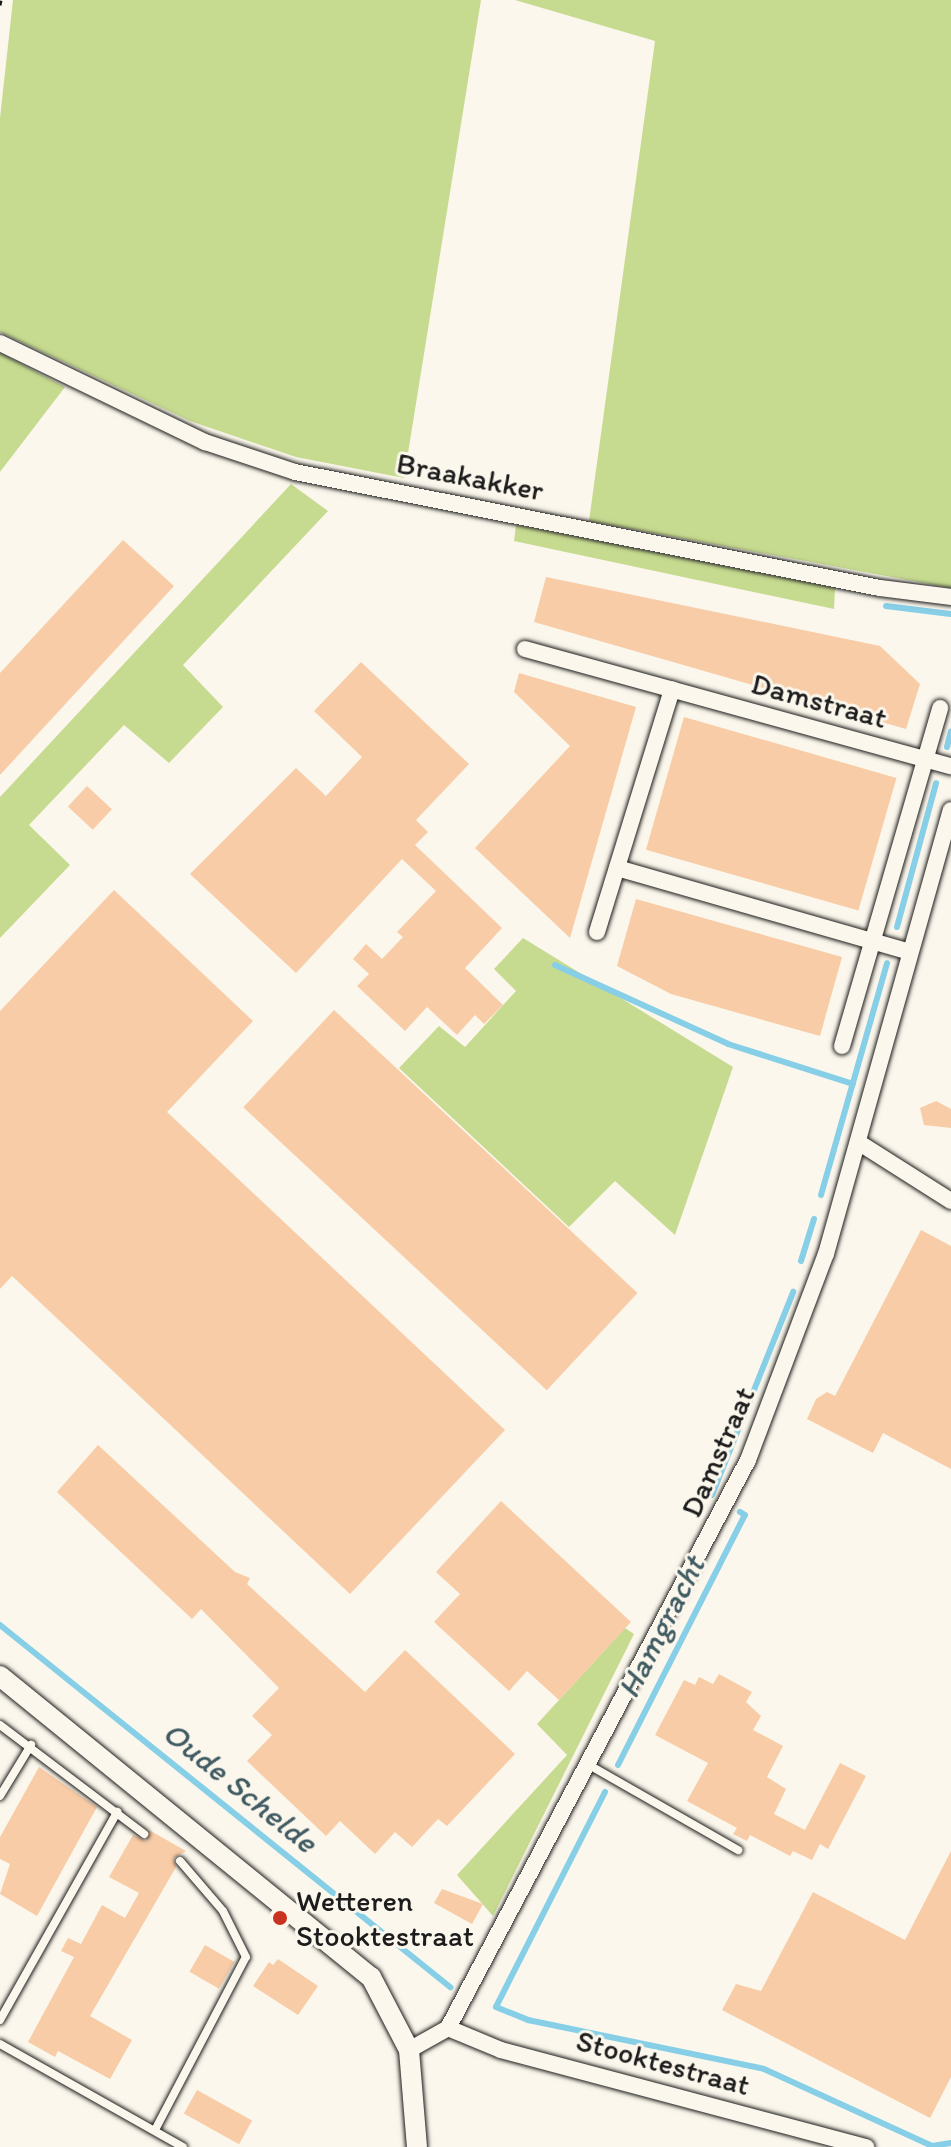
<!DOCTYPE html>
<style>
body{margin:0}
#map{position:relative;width:951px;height:2147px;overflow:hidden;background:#fbf7ec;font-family:Itim,sans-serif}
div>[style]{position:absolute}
.green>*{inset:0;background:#c7db90}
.stream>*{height:6px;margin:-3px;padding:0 3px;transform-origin:3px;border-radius:3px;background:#86cfe7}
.building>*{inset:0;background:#f8cca7;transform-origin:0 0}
.path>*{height:3px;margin-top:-1.5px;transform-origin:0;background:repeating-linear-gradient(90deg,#1c1c1c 0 6px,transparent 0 12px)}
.roads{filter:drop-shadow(0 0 2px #1c1c1c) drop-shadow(0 0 2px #1c1c1c)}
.service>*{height:8px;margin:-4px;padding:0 4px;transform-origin:4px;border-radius:4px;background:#fbf7ec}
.minor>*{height:16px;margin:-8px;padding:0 8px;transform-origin:8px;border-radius:8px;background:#fbf7ec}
.tertiary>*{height:20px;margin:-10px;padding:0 10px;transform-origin:10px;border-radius:10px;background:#fbf7ec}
.dots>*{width:22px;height:22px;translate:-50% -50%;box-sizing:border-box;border:4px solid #fbf7ec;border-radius:50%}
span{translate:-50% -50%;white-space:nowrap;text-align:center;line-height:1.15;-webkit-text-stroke:6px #fbf7ec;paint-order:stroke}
.street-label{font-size:30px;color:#1c1c1c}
.poi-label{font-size:30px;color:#1c1c1c}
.left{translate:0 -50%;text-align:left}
.water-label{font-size:32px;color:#415b63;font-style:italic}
</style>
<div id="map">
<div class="green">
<i style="clip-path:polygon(13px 0,481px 0,404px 478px,296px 457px,190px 421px,0 332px,0 118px)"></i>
<i style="clip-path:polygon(515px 0,951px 0,951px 588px,589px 521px,655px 41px)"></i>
<i style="clip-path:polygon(0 353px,65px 387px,0 472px)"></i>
<i style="clip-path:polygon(291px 484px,328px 511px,183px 665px,223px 707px,169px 763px,124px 725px,29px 825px,70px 865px,0 938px,0 797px)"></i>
<i style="clip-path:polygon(516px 525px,835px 588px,834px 609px,514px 541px)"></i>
<i style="clip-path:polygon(523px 938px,733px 1067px,675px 1235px,615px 1181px,569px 1227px,399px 1068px,439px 1026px,465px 1047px,516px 991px,494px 969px)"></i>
<i style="clip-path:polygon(625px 1628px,634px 1634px,493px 1916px,457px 1875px,567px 1755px,537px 1724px)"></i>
</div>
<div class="stream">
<i style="left:886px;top:606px;width:65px;rotate:7deg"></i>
<i style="left:947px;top:747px;width:16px;rotate:-76deg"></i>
<i style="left:897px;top:927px;width:149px;rotate:-74.8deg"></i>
<i style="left:555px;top:965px;width:190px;rotate:24.5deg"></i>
<i style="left:728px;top:1044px;width:131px;rotate:17.7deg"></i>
<i style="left:821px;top:1195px;width:241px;rotate:-74.1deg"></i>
<i style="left:801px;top:1261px;width:44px;rotate:-72.8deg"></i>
<i style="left:712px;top:1495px;width:219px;rotate:-68.2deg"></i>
<i style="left:0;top:1625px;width:578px;rotate:38.81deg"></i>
<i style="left:618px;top:1765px;width:280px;rotate:-63.1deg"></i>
<i style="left:745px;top:1515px;width:6px;rotate:-149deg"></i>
<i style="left:605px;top:1792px;width:241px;rotate:116.9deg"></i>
<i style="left:496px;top:2007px;width:35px;rotate:22deg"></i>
<i style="left:528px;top:2020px;width:241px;rotate:11.7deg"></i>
<i style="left:764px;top:2069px;width:185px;rotate:24.6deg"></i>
<i style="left:932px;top:2146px;width:19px;rotate:-9deg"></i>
</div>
<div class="building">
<i style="clip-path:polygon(123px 540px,174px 586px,0 775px,0 673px)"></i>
<i style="clip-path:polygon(546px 577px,880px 646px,920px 684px,906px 729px,534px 622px)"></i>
<i style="clip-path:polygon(361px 662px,469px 764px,416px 820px,428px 832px,415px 845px,502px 928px,465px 968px,503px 1005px,484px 1024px,475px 1015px,457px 1035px,427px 1007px,405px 1031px,357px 986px,369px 974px,353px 959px,366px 944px,382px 959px,403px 937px,397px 932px,436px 891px,402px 859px,296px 973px,190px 874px,296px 768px,326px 796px,362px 757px,314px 711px)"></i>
<i style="clip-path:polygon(519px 673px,636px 707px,570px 938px,475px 848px,570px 746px,514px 692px)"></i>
<i style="left:684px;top:717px;width:221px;height:138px;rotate:16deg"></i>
<i style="left:87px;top:786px;width:34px;height:28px;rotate:43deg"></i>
<i style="clip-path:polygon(114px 890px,253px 1021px,167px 1112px,505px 1430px,350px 1594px,12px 1276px,0 1289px,0 1011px)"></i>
<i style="clip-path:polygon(636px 899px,842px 957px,820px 1036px,671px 994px,617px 966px)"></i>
<i style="left:334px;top:1010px;width:415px;height:133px;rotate:43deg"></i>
<i style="clip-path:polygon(936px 1101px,951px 1109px,951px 1128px,924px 1125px,920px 1108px)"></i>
<i style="clip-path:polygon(921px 1230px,951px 1246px,951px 1469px,883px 1433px,873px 1453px,807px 1419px,816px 1399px,827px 1392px,835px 1396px)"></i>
<i style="clip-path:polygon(98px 1445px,235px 1572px,250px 1578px,247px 1584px,365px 1692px,405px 1650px,515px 1754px,447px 1826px,438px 1819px,412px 1847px,395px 1832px,375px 1854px,340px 1821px,326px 1836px,247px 1761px,272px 1735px,252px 1716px,279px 1688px,201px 1609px,192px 1619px,57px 1492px)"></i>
<i style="clip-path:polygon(501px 1501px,631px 1622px,559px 1700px,527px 1671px,509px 1691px,434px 1622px,460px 1594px,436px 1572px)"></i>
<i style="clip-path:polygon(719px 1674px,752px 1692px,746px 1702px,761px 1716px,753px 1730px,783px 1746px,767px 1777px,786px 1789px,774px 1814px,805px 1830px,840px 1763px,866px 1776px,828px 1849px,820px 1844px,812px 1860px,793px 1851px,790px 1856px,750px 1835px,747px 1841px,733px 1834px,737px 1828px,687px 1801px,708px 1763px,655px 1735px,684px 1680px,695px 1685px,699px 1677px,713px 1684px)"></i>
<i style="clip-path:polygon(39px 1767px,97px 1807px,37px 1916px,0 1894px,10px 1864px,0 1859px,0 1837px)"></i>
<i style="clip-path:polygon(149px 1830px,186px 1851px,174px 1858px,176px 1867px,90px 2016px,132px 2040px,110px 2079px,58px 2051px,55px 2057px,28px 2042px,74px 1957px,61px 1951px,68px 1938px,81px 1944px,102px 1905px,125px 1918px,139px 1893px,109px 1877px,133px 1835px,146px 1841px)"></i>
<i style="clip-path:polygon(951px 1851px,951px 2077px,930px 2118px,722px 2010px,736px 1984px,761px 1991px,813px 1892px,905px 1940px)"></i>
<i style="clip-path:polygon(442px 1889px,483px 1904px,472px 1924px,434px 1903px)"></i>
<i style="left:205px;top:1945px;width:34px;height:31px;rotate:30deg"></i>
<i style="clip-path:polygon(278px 1959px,318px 1986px,298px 2015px,253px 1986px,269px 1962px,273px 1965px)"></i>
<i style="left:197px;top:2090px;width:63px;height:27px;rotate:29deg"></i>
</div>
<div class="path">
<i style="left:0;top:5px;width:5px;rotate:-79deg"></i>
</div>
<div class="roads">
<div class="service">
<i style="left:0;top:1725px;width:181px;rotate:37.1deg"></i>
<i style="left:589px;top:1765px;width:172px;rotate:29.7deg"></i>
<i style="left:0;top:1796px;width:60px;rotate:-58.7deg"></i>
<i style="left:0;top:2020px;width:239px;rotate:-60.6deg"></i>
<i style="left:0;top:2044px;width:210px;rotate:29.4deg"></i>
<i style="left:155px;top:2130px;width:195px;rotate:-62.3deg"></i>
<i style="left:246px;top:1957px;width:51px;rotate:-116.6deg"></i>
<i style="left:223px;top:1911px;width:66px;rotate:-130.7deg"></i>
</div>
<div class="minor">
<i style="left:0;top:343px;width:228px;rotate:25.8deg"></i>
<i style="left:205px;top:442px;width:95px;rotate:18.4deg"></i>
<i style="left:295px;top:472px;width:596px;rotate:11.22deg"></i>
<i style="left:880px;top:588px;width:72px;rotate:7.2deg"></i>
<i style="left:525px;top:649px;width:442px;rotate:15.4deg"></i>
<i style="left:617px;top:868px;width:305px;rotate:16deg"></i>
<i style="left:597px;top:932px;width:254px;rotate:-72.8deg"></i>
<i style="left:842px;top:1046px;width:352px;rotate:-73.8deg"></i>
<i style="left:858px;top:1142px;width:110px;rotate:32.4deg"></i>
<i style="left:448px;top:2028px;width:57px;rotate:22.5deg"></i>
<i style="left:501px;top:2050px;width:378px;rotate:14.9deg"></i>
<i style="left:409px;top:2050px;width:45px;rotate:-29.4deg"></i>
<i style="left:448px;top:2028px;width:642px;rotate:-62.16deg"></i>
<i style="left:748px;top:1460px;width:220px;rotate:-69.3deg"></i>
<i style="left:826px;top:1254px;width:461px;rotate:-74.3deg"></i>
</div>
<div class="tertiary">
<i style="left:0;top:1676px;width:478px;rotate:39.1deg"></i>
<i style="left:371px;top:1977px;width:82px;rotate:62.5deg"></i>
<i style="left:409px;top:2050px;width:97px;rotate:85.3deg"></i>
</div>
</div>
<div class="dots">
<i style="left:280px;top:1918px;background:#c8321e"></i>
</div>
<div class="street-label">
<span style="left:470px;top:477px;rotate:11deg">Braakakker</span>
<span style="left:819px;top:701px;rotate:15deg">Damstraat</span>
<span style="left:718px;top:1452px;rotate:-66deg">Damstraat</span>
<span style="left:663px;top:2063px;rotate:15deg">Stooktestraat</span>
</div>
<div class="poi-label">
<span class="left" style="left:296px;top:1918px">Wetteren<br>Stooktestraat</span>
</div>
<div class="water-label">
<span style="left:661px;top:1627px;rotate:-63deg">Hamgracht</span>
<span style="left:240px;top:1787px;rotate:39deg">Oude Schelde</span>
</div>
</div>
